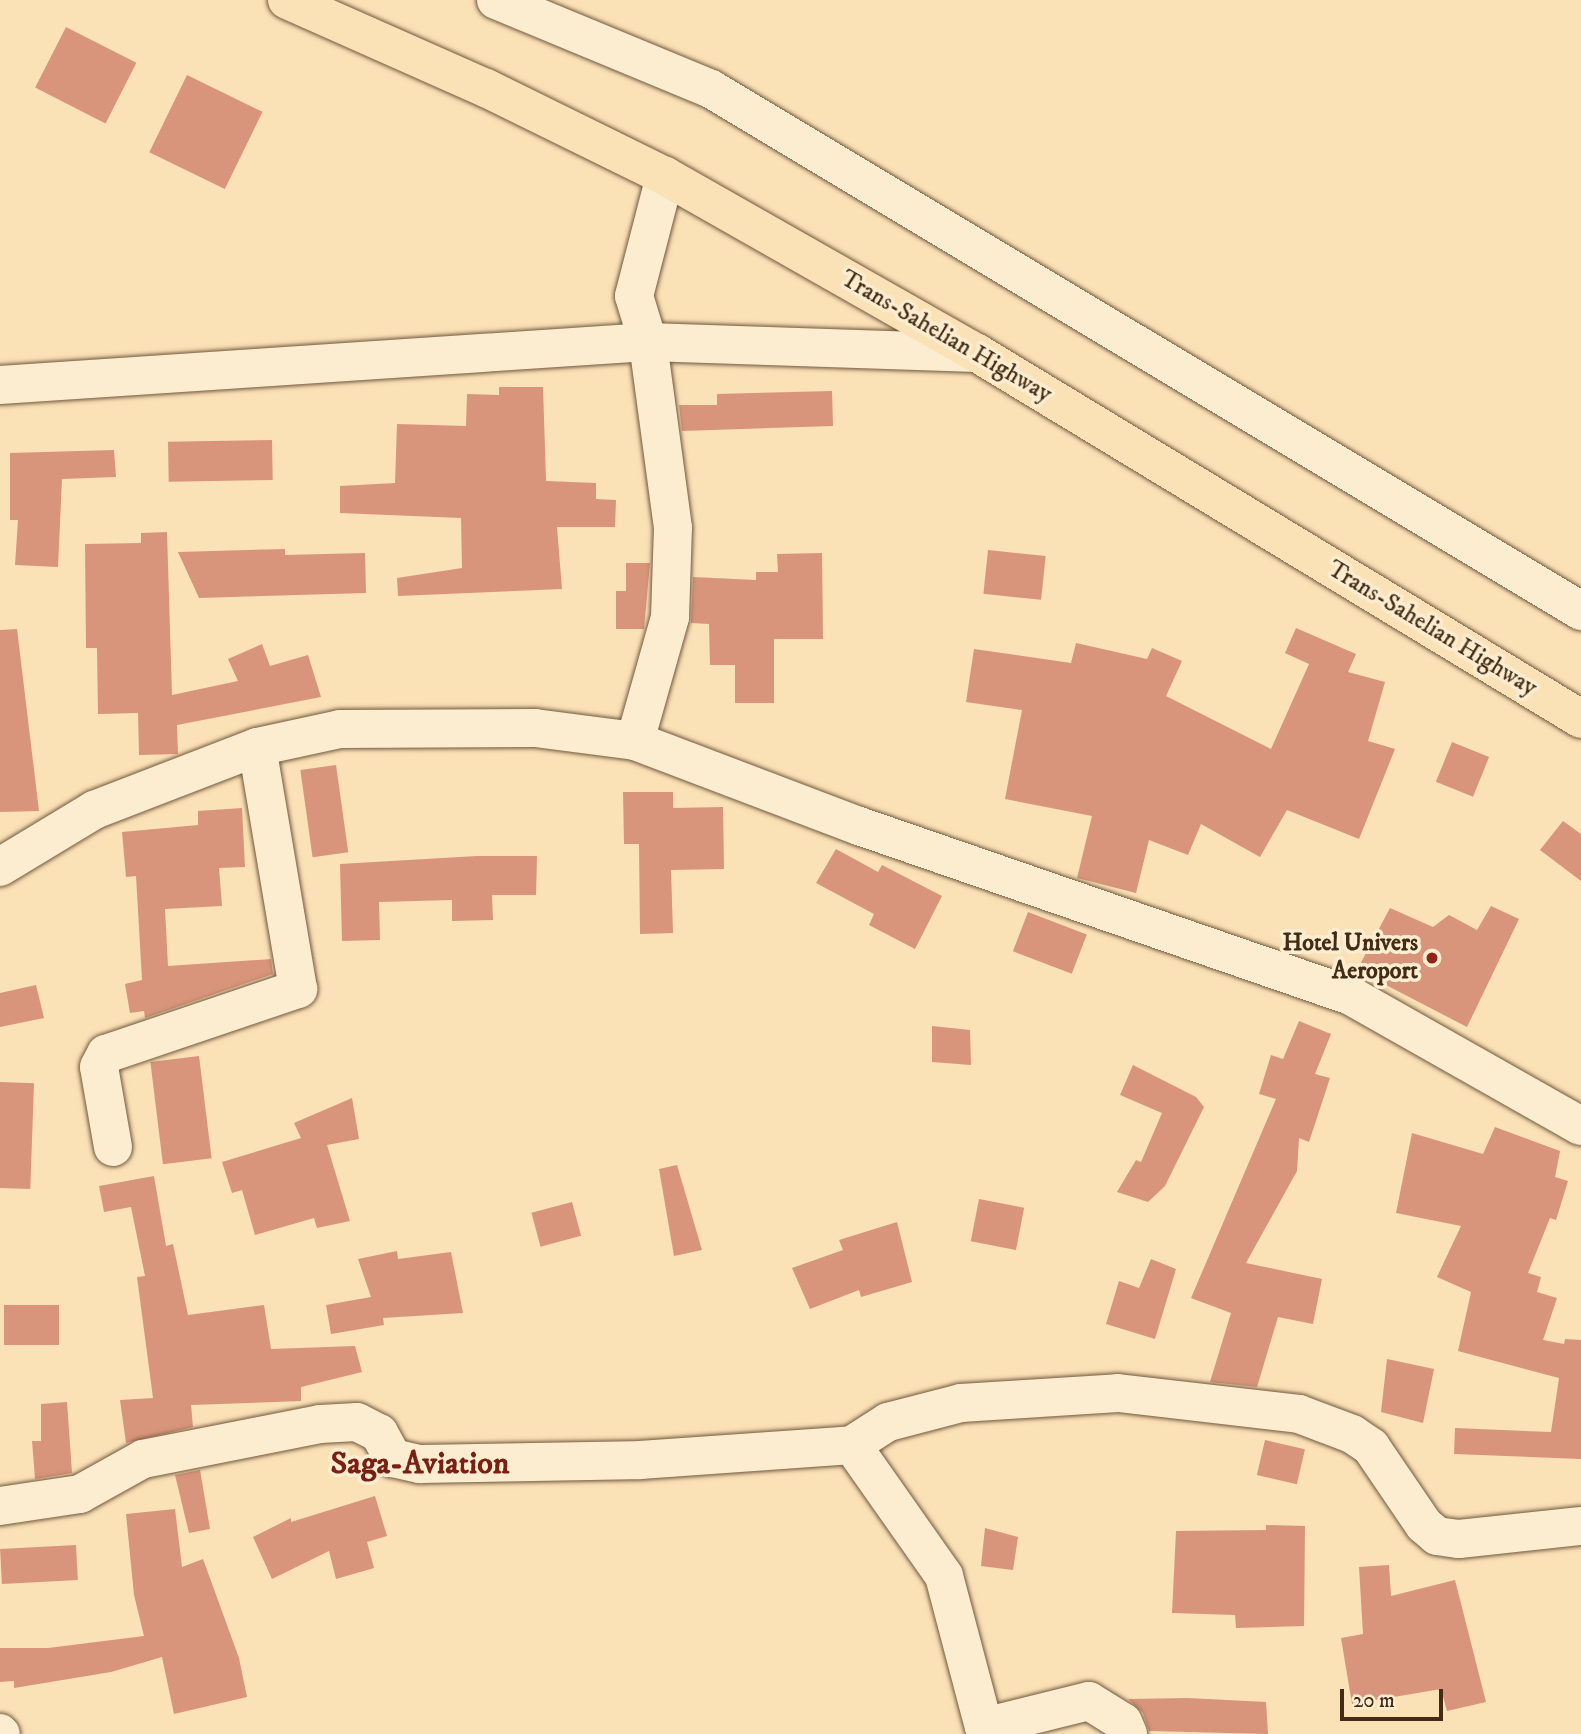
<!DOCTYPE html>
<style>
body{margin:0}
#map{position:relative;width:1581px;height:1734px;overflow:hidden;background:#fbe1b6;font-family:"IM FELL DW Pica",serif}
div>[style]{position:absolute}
.building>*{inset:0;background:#d8957b;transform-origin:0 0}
.roads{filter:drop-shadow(0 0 2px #71583d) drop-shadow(0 0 2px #71583d)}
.minor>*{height:38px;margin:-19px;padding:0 19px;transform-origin:19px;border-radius:19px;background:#fcecd0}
.trunk>*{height:38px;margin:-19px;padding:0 19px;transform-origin:19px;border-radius:19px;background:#fbe1b6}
.dots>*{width:19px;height:19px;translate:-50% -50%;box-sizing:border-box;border:4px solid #fcecd0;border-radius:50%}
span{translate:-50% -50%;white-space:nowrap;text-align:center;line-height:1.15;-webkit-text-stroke:7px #fcecd0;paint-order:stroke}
.street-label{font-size:24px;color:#432b15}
.poi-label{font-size:24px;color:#432b15;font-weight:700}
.right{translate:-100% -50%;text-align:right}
.district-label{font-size:32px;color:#7a1f14;font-weight:700}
.scale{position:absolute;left:1340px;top:1689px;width:103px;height:32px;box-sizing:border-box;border:4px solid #432b15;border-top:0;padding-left:9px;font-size:21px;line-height:24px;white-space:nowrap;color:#432b15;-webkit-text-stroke:5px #fcecd0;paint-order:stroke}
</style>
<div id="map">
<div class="building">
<i style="left:66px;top:27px;width:79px;height:68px;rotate:27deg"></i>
<i style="left:187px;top:75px;width:84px;height:86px;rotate:26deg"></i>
<i style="clip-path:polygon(499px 387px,543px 387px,546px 481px,596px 483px,596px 499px,616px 500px,615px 527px,557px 527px,562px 589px,398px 596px,397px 578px,462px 568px,461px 518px,340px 513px,340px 486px,395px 483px,397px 424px,466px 426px,467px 394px,499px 395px)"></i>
<i style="clip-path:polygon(832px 391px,833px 426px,682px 431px,679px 405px,717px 405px,717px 394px)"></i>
<i style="left:272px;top:440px;width:40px;height:104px;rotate:89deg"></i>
<i style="clip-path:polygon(114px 450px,116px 477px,62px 479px,58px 567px,15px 565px,18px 520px,10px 520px,10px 453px)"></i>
<i style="clip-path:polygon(167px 532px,172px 695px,238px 681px,228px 659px,262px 644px,270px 666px,308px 655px,321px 697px,177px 725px,178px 754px,139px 755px,138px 713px,98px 714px,97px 648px,86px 648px,85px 544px,141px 543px,141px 533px)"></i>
<i style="clip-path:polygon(285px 549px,285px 555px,365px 553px,366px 593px,199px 598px,178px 552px)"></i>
<i style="left:988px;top:550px;width:58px;height:44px;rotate:6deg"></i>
<i style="clip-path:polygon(822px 553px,823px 639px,774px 639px,774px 703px,735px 703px,735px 665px,710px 665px,709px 624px,691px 623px,693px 577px,756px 580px,756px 572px,778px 572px,777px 554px)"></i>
<i style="clip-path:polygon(626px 563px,650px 563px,644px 629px,616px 629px,616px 591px,626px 591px)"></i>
<i style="clip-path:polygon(1296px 628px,1356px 654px,1348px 672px,1385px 682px,1368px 741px,1395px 749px,1359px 839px,1287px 810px,1260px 857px,1201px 824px,1188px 855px,1149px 840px,1136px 893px,1077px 878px,1092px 816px,1005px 799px,1022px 710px,966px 702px,974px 649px,1071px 663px,1076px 643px,1147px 659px,1152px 648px,1182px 661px,1166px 696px,1271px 749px,1309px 664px,1285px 653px)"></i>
<i style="clip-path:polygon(17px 629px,39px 811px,0 812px,0 630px)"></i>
<i style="left:1452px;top:742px;width:40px;height:43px;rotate:22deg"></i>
<i style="left:336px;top:765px;width:88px;height:36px;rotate:82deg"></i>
<i style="clip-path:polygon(623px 792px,673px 792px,673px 808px,723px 807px,724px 869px,671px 870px,673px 933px,640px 934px,639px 844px,624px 844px)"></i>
<i style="clip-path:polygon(242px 808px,245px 867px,219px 868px,222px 906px,165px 909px,168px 966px,271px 959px,273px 974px,145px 1018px,144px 1011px,130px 1013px,125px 984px,142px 980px,136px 876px,126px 877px,122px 832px,198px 825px,198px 811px)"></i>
<i style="clip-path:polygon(1563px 821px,1581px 834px,1581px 881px,1540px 850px)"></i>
<i style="clip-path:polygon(836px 849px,878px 872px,882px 865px,942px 896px,915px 949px,869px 925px,874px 914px,816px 883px)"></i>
<i style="clip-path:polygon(477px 856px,537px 856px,536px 895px,492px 895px,493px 920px,452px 921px,452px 900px,379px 902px,380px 940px,342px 941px,340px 864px)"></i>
<i style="clip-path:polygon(1491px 906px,1519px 919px,1467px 1027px,1357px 970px,1390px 908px,1433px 927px,1449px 915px,1477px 930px)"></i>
<i style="left:1028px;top:912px;width:63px;height:42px;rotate:21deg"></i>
<i style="clip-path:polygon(36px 985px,44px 1018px,0 1027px,0 993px)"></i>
<i style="clip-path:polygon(1299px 1021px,1331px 1034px,1315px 1074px,1330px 1078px,1309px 1142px,1299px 1138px,1297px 1171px,1246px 1263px,1322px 1279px,1313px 1324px,1278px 1317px,1257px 1387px,1210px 1382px,1231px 1313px,1191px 1298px,1276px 1099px,1259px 1094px,1271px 1055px,1283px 1059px)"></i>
<i style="clip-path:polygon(932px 1026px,970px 1030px,971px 1065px,932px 1062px)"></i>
<i style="left:199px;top:1056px;width:103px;height:49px;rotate:83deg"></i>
<i style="clip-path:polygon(1133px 1065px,1196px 1097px,1204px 1107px,1165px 1186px,1148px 1202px,1117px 1192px,1136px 1160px,1141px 1162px,1162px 1113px,1120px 1095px)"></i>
<i style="left:0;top:1082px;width:34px;height:106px;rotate:2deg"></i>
<i style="clip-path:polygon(352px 1098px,359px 1139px,327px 1145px,350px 1221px,317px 1228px,314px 1218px,255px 1235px,242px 1190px,232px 1193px,222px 1162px,301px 1138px,294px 1123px)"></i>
<i style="clip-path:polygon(1495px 1127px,1560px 1151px,1555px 1177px,1568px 1181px,1556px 1220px,1550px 1218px,1528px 1273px,1541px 1277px,1537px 1292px,1557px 1298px,1543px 1340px,1564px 1344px,1565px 1339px,1581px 1340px,1581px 1459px,1454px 1454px,1455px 1428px,1551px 1432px,1559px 1378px,1458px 1351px,1471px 1292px,1437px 1277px,1461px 1226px,1396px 1213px,1412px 1133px,1483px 1154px)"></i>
<i style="clip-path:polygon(677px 1165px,702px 1250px,674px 1256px,659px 1169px)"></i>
<i style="clip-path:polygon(154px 1176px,166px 1246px,173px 1244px,188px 1315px,264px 1305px,271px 1349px,355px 1346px,362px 1372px,301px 1387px,301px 1401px,191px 1405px,193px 1427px,126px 1443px,120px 1400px,153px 1398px,137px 1277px,145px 1276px,131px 1207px,104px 1212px,99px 1186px)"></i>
<i style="left:979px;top:1199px;width:46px;height:43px;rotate:11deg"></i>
<i style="left:572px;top:1202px;width:35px;height:42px;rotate:75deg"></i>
<i style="clip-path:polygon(897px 1222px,912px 1282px,861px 1297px,859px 1290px,810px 1309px,792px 1268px,843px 1250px,839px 1240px)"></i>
<i style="clip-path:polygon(397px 1251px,398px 1259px,451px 1252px,463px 1313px,383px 1318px,384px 1325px,331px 1334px,326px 1305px,371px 1297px,358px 1259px)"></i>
<i style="clip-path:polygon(1151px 1259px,1176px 1269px,1155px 1339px,1106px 1324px,1119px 1281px,1139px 1288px)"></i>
<i style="left:4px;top:1305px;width:55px;height:40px"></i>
<i style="clip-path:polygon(1387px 1359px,1434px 1369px,1423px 1423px,1381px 1412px)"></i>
<i style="clip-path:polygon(67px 1402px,72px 1473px,35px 1479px,32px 1441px,41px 1441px,41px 1404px)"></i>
<i style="left:1265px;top:1440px;width:41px;height:36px;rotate:13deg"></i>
<i style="clip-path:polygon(200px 1470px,210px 1529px,189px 1533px,175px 1475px)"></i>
<i style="clip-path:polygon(375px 1496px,387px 1536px,367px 1542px,374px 1568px,336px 1579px,329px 1551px,272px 1579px,253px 1537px,291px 1518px,291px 1522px)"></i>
<i style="clip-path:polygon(175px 1509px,182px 1567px,203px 1559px,239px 1658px,247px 1697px,174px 1714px,162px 1657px,111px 1672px,14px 1688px,14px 1681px,0 1682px,0 1648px,48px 1648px,144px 1636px,134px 1595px,126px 1514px)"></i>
<i style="clip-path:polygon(1266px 1525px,1305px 1526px,1304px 1626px,1236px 1628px,1235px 1615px,1172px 1613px,1176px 1531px,1266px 1530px)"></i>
<i style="clip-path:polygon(985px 1528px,1018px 1537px,1013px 1570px,981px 1566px)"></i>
<i style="left:76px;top:1545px;width:35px;height:76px;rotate:87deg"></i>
<i style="clip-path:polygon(1389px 1565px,1391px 1596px,1455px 1580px,1486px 1702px,1447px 1711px,1441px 1689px,1352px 1704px,1341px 1638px,1363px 1634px,1359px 1567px)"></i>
<i style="clip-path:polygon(1188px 1698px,1266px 1702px,1268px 1734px,1149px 1731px,1143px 1713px,1128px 1699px)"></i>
</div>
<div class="roads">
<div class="minor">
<i style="left:496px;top:0;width:233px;rotate:22.5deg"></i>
<i style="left:711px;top:89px;width:1015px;rotate:30.96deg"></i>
<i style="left:0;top:385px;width:649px;rotate:-3.8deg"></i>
<i style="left:648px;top:342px;width:329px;rotate:1.9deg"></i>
<i style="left:635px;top:741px;width:129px;rotate:-74.2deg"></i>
<i style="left:670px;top:617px;width:89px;rotate:-88.1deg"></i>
<i style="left:673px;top:528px;width:188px;rotate:-97.7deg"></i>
<i style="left:648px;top:342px;width:48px;rotate:-106.9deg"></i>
<i style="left:634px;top:296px;width:124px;rotate:-75.5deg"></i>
<i style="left:0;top:867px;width:110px;rotate:-31.2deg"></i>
<i style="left:94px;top:810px;width:175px;rotate:-21.1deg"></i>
<i style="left:257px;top:747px;width:85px;rotate:-12.2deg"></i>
<i style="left:340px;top:729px;width:195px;rotate:-0.3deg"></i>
<i style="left:535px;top:728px;width:101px;rotate:7.4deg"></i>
<i style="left:635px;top:741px;width:240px;rotate:20.8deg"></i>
<i style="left:859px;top:826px;width:521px;rotate:19.06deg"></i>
<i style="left:1351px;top:996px;width:264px;rotate:29.5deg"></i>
<i style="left:113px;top:1147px;width:81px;rotate:-99.9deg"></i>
<i style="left:99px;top:1067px;width:15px;rotate:-62deg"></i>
<i style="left:106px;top:1054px;width:203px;rotate:-18.7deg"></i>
<i style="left:298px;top:989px;width:245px;rotate:-99.6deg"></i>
<i style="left:852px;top:1445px;width:160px;rotate:54.9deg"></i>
<i style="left:944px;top:1576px;width:156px;rotate:75.2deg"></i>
<i style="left:984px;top:1727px;width:108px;rotate:-13.9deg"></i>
<i style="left:1089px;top:1701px;width:40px;rotate:32deg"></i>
<i style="left:1123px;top:1722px;width:13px;rotate:67deg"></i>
<i style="left:0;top:1506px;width:81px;rotate:-8.5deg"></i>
<i style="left:80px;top:1494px;width:72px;rotate:-29.1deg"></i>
<i style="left:143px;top:1459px;width:180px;rotate:-11.2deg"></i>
<i style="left:320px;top:1424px;width:37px;rotate:-3deg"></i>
<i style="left:357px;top:1422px;width:25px;rotate:27deg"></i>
<i style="left:379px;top:1433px;width:29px;rotate:61deg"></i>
<i style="left:393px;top:1458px;width:28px;rotate:13deg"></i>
<i style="left:420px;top:1464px;width:220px;rotate:-1deg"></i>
<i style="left:640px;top:1460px;width:213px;rotate:-4deg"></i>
<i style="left:852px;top:1445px;width:43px;rotate:-32.6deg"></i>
<i style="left:888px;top:1422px;width:75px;rotate:-14.6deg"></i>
<i style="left:961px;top:1403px;width:157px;rotate:-3.6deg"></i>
<i style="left:1118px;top:1393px;width:182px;rotate:6.6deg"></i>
<i style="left:1299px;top:1414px;width:57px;rotate:20.7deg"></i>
<i style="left:1352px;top:1434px;width:23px;rotate:34deg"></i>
<i style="left:1371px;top:1447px;width:94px;rotate:55.8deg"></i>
<i style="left:1424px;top:1525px;width:17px;rotate:40deg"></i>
<i style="left:1437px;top:1536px;width:22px;rotate:8deg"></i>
<i style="left:1459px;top:1539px;width:123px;rotate:-6.1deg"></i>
<i style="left:0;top:1733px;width:1px;rotate:45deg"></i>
</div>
<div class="trunk">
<i style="left:287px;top:0;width:218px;rotate:23.9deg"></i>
<i style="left:486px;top:88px;width:199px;rotate:26.2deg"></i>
<i style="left:665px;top:176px;width:359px;rotate:29.6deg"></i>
<i style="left:977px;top:353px;width:706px;rotate:31.21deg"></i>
</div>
</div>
<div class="dots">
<i style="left:1432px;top:958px;background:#8f2418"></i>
</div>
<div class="street-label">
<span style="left:946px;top:337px;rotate:30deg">Trans-Sahelian Highway</span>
<span style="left:1432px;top:629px;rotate:31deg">Trans-Sahelian Highway</span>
</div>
<div class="poi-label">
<span class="right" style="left:1418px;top:958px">Hotel Univers<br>Aeroport</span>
</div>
<div class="district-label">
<span style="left:420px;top:1464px">Saga-Aviation</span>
</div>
<div class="scale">20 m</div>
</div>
